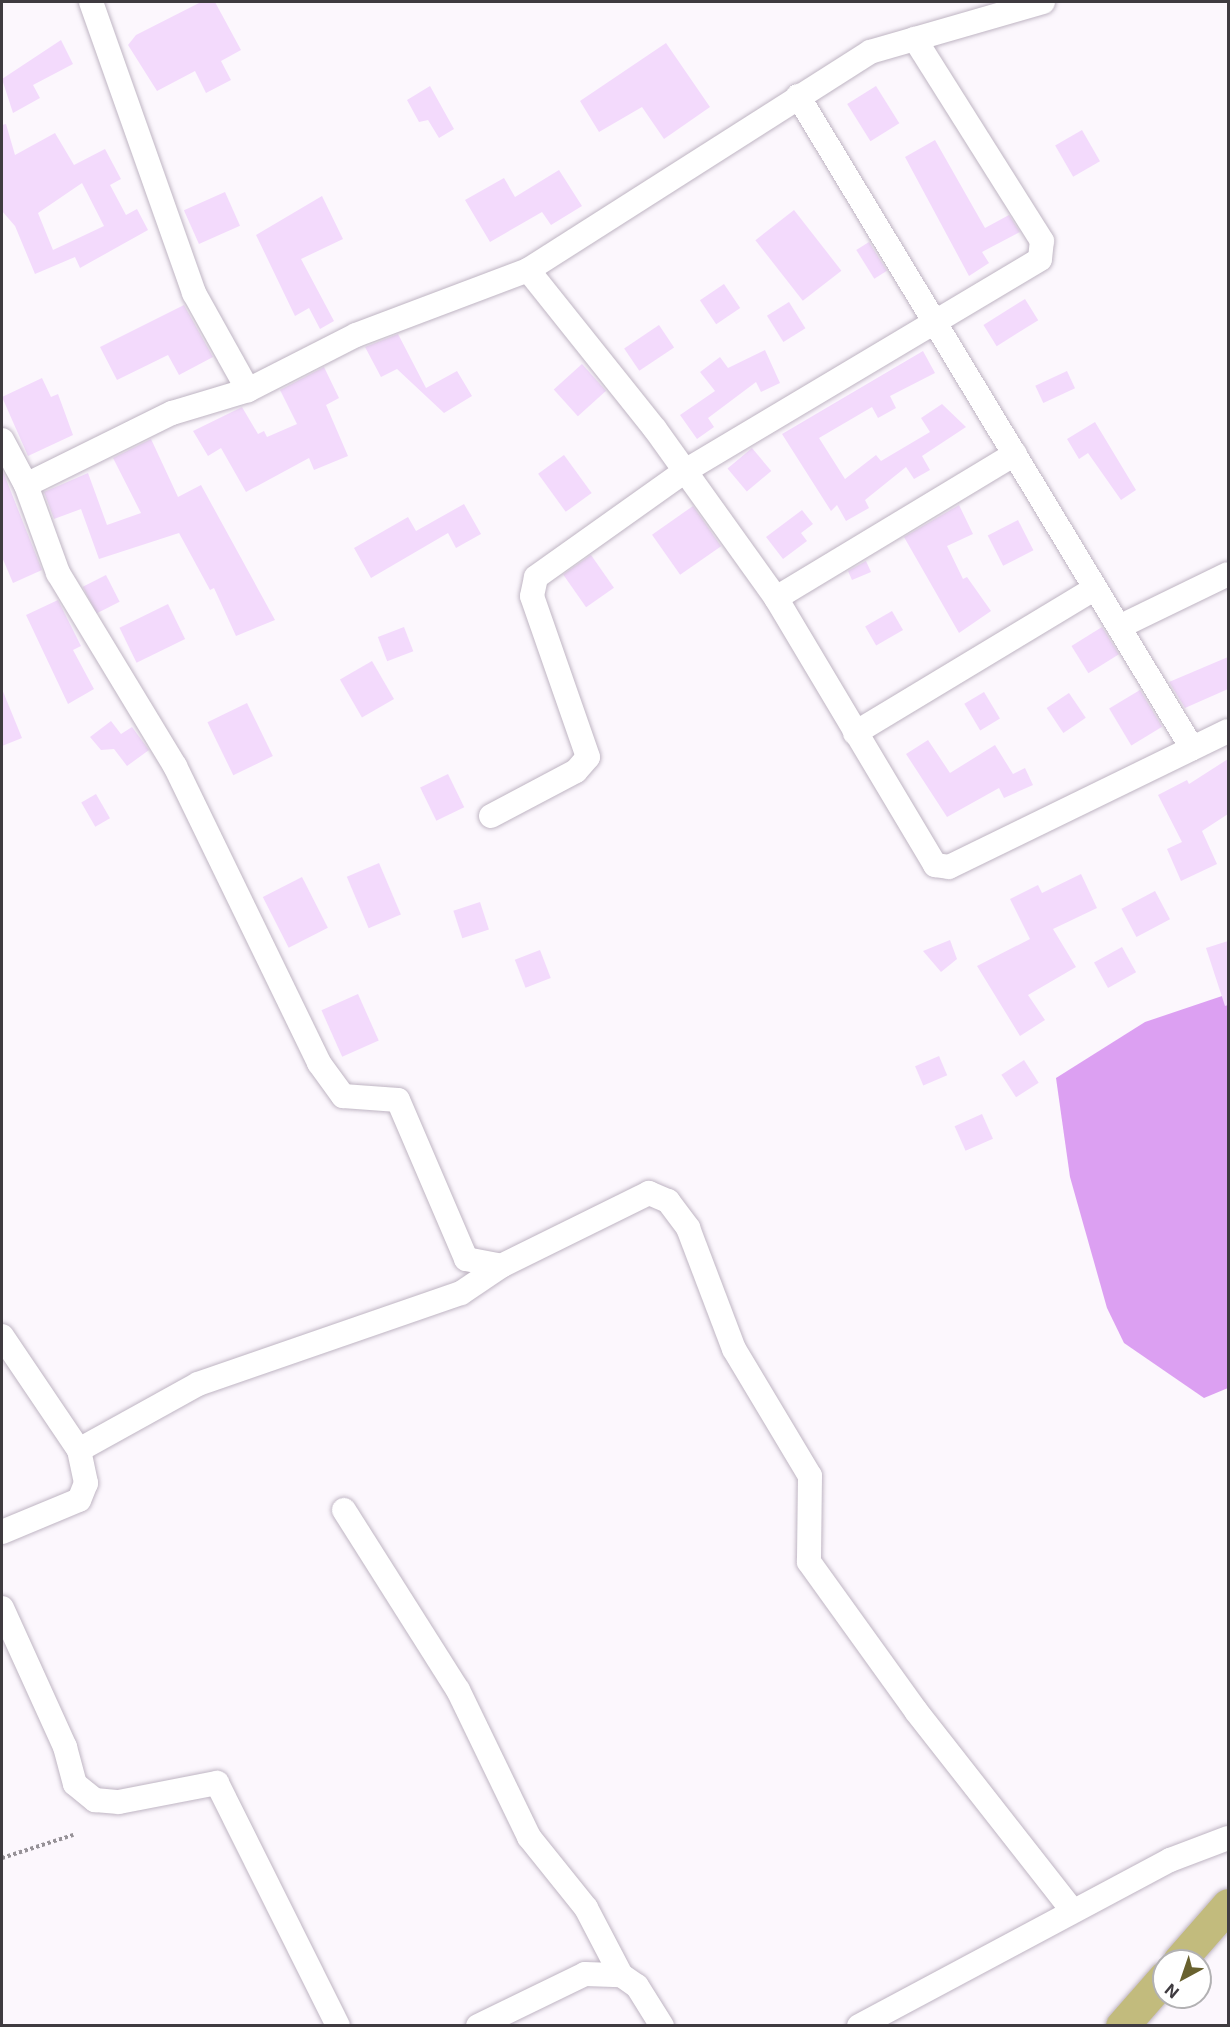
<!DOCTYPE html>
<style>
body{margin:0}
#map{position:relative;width:1230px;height:2027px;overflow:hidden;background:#fcf7fd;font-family:Inter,sans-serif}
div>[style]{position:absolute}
.water>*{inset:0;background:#dca0f2}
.building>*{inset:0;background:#f3dafc;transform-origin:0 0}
.path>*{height:4px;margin-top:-2px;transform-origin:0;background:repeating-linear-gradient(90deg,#969197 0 3px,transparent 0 6px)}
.roads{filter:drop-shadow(0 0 2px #bfb5c3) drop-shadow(0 0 2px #bfb5c3)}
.minor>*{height:24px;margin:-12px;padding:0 12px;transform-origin:12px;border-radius:12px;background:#fff}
.primary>*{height:33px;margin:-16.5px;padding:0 16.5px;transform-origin:16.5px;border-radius:16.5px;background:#c2bb7d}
span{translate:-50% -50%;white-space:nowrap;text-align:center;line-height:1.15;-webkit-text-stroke:4.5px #fff;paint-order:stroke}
.frame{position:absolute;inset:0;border:3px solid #3f3b40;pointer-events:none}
.north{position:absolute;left:1152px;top:1949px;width:60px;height:60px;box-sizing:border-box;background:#fff;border:2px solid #b2b1b3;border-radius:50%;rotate:220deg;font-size:16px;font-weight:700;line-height:24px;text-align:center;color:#3f3b40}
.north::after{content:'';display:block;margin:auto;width:21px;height:27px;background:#68612e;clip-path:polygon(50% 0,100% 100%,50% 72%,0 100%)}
</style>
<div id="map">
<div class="water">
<i style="clip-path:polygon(1228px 994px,1228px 1388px,1204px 1398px,1124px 1343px,1107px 1308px,1070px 1177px,1056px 1078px,1145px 1022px)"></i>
</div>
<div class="building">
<i style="clip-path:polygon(201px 2px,215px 2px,241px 50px,221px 61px,231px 80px,206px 93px,195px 71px,157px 91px,128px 45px,136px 35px)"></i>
<i style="clip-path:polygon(61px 40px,73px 64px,33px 85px,40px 98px,13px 113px,2px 79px)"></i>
<i style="clip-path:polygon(666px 43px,710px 107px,664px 139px,642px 107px,599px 132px,580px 101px)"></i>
<i style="clip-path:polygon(430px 86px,454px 129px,439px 138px,428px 120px,419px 122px,407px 100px)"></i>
<i style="left:876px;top:86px;width:44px;height:34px;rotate:58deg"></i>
<i style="clip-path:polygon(evenodd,6px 124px,15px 155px,55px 133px,74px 165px,105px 149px,121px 179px,110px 185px,126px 215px,137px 209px,148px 230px,80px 268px,75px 257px,35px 274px,15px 226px,2px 211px,2px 125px,6px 124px,82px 183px,104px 226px,53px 250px,38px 213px,82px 183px)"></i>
<i style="left:1082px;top:130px;width:36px;height:31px;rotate:60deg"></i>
<i style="clip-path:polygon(935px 140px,985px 228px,1009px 215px,1020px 232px,982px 252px,989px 263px,969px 276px,905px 157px)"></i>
<i style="clip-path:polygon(559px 170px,582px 206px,551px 225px,542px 212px,490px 242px,465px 200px,504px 178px,515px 197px)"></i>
<i style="left:225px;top:192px;width:37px;height:45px;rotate:66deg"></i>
<i style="clip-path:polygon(322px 196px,343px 239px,301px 259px,334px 321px,320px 329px,309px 308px,295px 316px,256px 235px)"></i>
<i style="left:794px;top:210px;width:77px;height:49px;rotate:52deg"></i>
<i style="left:869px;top:242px;width:34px;height:15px;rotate:58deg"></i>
<i style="left:724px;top:284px;width:29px;height:29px;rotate:56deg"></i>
<i style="left:1025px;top:299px;width:25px;height:49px;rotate:58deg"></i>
<i style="left:789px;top:302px;width:31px;height:26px;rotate:58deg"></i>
<i style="clip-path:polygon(184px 305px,213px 357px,179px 375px,168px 355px,117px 380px,100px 347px)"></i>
<i style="left:659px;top:325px;width:27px;height:42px;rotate:56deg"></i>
<i style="clip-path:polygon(398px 334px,426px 388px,457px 371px,472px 396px,444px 413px,397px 369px,381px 377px,365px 347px)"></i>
<i style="clip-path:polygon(765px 350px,780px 383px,761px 392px,756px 382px,708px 418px,714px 427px,697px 439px,680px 415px,715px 391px,700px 372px,720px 357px,728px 368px)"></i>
<i style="clip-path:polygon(923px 351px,935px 373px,890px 396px,896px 408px,878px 418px,872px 407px,819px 438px,845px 479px,876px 455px,881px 461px,930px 432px,921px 418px,942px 404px,966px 427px,922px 456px,930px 470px,914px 479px,906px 467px,865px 500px,869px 508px,846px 521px,837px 505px,831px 511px,782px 434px)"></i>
<i style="left:582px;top:364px;width:36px;height:38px;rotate:48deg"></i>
<i style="clip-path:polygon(324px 367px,339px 398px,326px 405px,348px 456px,314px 470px,309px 458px,246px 492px,221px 448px,208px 456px,193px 431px,242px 407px,258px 434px,264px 431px,267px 437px,297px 424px,280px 390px)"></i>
<i style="left:1067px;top:371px;width:19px;height:35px;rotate:65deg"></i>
<i style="clip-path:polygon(42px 378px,51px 397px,58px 394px,73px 435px,28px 456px,2px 397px)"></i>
<i style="clip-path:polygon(1095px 422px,1136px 490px,1121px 500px,1088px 453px,1079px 459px,1067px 439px)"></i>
<i style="clip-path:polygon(151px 439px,178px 497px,201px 485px,275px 620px,236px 636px,214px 588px,210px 590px,179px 533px,99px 559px,81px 509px,54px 519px,44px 492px,88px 473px,107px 525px,141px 513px,113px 458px)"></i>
<i style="left:752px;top:448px;width:30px;height:32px;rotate:50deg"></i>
<i style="left:564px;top:455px;width:47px;height:32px;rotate:54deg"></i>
<i style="clip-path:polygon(2px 469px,42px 570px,13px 583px,2px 557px)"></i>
<i style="clip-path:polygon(464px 504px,481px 534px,456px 548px,448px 533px,371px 578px,354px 548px,408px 517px,416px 531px)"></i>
<i style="clip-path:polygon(959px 505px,973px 534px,947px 546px,963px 579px,967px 577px,991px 611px,959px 633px,904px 537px)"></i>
<i style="left:693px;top:506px;width:49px;height:50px;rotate:55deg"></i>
<i style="clip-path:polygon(802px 510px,813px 524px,801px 533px,807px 541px,783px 559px,766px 537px)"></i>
<i style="left:1018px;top:520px;width:34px;height:34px;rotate:63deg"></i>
<i style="left:591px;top:555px;width:40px;height:34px;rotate:55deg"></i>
<i style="clip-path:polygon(866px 561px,871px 572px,852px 580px,848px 571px)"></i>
<i style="left:106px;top:575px;width:30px;height:26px;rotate:63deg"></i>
<i style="clip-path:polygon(58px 600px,81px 646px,73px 650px,94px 689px,68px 704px,26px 615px)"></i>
<i style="left:168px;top:604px;width:39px;height:54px;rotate:64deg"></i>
<i style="left:892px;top:611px;width:22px;height:31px;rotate:60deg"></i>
<i style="left:404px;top:627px;width:26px;height:28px;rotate:69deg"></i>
<i style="left:1102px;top:627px;width:32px;height:36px;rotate:58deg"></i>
<i style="clip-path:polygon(1228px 657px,1228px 689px,1185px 708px,1169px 682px)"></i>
<i style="left:372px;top:661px;width:44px;height:37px;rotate:60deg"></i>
<i style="clip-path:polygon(2px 689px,22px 738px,2px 746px)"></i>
<i style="left:1140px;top:690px;width:43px;height:36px;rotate:59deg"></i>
<i style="left:984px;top:692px;width:31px;height:23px;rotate:59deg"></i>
<i style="left:1069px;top:693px;width:30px;height:27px;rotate:56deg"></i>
<i style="left:247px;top:703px;width:59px;height:44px;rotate:64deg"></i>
<i style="clip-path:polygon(111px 721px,121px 734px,132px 727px,149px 750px,127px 766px,114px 749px,101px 750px,90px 737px)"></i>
<i style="clip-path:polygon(928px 740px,950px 773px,995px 745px,1013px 774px,1025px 768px,1033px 785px,1004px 798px,999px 788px,947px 817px,906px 754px)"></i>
<i style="clip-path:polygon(1228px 759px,1228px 814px,1202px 831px,1217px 864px,1181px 881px,1167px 849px,1182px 842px,1158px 795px,1187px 780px,1189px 784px)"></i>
<i style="left:448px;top:774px;width:37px;height:31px;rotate:64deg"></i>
<i style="left:96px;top:794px;width:28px;height:17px;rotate:60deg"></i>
<i style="left:379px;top:863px;width:56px;height:35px;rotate:67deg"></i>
<i style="clip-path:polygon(1081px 874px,1097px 908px,1053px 929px,1076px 967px,1028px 995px,1045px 1020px,1020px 1036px,977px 966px,1030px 939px,1010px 899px,1038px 885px,1042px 893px)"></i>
<i style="left:302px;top:877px;width:57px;height:44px;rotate:63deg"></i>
<i style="left:1155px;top:891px;width:32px;height:38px;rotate:62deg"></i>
<i style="left:480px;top:902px;width:29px;height:28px;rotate:72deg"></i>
<i style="clip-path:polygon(950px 940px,957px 959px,941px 972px,923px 951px)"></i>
<i style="clip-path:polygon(1228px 941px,1228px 1005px,1225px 1006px,1206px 948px)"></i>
<i style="left:1122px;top:947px;width:29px;height:32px;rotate:61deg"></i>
<i style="left:540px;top:950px;width:30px;height:27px;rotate:69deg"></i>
<i style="left:358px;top:994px;width:51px;height:40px;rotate:66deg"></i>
<i style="left:939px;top:1056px;width:21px;height:26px;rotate:67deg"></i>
<i style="left:1024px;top:1060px;width:27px;height:27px;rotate:57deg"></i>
<i style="left:982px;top:1114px;width:27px;height:30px;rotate:66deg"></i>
</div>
<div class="path">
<i style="left:2px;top:1858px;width:75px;rotate:-17.9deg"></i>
</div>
<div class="roads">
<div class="minor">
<i style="left:91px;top:2px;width:309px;rotate:70.5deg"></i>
<i style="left:194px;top:293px;width:111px;rotate:60.9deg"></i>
<i style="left:798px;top:96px;width:762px;rotate:58.86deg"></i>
<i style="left:528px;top:270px;width:203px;rotate:51.4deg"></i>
<i style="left:655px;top:429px;width:208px;rotate:54.4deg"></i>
<i style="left:776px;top:598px;width:311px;rotate:59.2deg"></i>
<i style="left:935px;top:865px;width:14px;rotate:8deg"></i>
<i style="left:949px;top:867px;width:310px;rotate:-26deg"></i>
<i style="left:2px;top:440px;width:51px;rotate:61.9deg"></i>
<i style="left:26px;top:485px;width:163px;rotate:-26.3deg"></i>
<i style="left:172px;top:413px;width:79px;rotate:-16.8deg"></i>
<i style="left:248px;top:390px;width:121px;rotate:-27deg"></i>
<i style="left:356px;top:335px;width:184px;rotate:-20.7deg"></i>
<i style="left:528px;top:270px;width:406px;rotate:-32.5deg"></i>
<i style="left:870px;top:52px;width:180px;rotate:-16.1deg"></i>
<i style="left:26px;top:485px;width:94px;rotate:70deg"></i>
<i style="left:58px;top:573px;width:226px;rotate:58.8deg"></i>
<i style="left:175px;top:766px;width:330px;rotate:64.1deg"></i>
<i style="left:319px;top:1063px;width:41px;rotate:54deg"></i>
<i style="left:343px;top:1096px;width:55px;rotate:4.2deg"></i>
<i style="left:398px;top:1100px;width:173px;rotate:66.8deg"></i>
<i style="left:466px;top:1259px;width:36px;rotate:11deg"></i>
<i style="left:501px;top:1266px;width:165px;rotate:-26.3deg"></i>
<i style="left:649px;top:1193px;width:21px;rotate:23deg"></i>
<i style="left:668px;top:1201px;width:34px;rotate:53deg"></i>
<i style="left:688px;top:1228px;width:129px;rotate:69.2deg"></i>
<i style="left:734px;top:1349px;width:148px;rotate:59.1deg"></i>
<i style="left:810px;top:1476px;width:86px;rotate:90.7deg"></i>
<i style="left:809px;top:1562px;width:183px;rotate:54.3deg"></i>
<i style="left:916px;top:1711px;width:253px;rotate:51.9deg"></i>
<i style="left:776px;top:598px;width:279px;rotate:-31.1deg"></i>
<i style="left:1119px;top:627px;width:121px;rotate:-25.9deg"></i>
<i style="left:855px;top:733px;width:280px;rotate:-31.1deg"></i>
<i style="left:491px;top:816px;width:96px;rotate:-27.9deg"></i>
<i style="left:576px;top:771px;width:18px;rotate:-49deg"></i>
<i style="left:588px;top:757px;width:170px;rotate:-109.2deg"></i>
<i style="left:532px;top:596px;width:19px;rotate:-78deg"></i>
<i style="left:536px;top:577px;width:183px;rotate:-35.4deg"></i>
<i style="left:685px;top:471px;width:413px;rotate:-30.8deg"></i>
<i style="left:1040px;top:259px;width:18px;rotate:-84deg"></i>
<i style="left:1042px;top:241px;width:239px;rotate:-122.2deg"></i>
<i style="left:2px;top:1336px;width:138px;rotate:56deg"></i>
<i style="left:79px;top:1450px;width:34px;rotate:78deg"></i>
<i style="left:86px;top:1483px;width:18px;rotate:112deg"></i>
<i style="left:79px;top:1500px;width:83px;rotate:157.4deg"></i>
<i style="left:79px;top:1450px;width:136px;rotate:-29deg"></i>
<i style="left:198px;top:1384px;width:278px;rotate:-19.1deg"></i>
<i style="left:461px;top:1293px;width:48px;rotate:-34deg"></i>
<i style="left:344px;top:1510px;width:213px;rotate:57.7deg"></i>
<i style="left:458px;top:1690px;width:163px;rotate:64.2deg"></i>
<i style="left:529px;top:1837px;width:91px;rotate:51.2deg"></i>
<i style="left:586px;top:1908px;width:76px;rotate:62.4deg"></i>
<i style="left:2px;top:1608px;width:153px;rotate:65.6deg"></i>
<i style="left:65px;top:1747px;width:38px;rotate:75deg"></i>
<i style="left:75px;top:1784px;width:26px;rotate:39deg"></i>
<i style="left:95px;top:1800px;width:24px;rotate:5deg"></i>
<i style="left:119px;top:1802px;width:100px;rotate:-11deg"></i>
<i style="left:217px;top:1783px;width:271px;rotate:63.5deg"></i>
<i style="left:478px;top:2026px;width:119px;rotate:-25.9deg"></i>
<i style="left:585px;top:1974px;width:36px;rotate:2deg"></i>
<i style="left:621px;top:1975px;width:19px;rotate:35deg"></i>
<i style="left:637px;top:1986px;width:47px;rotate:58deg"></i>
<i style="left:859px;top:2026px;width:353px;rotate:-28.1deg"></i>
<i style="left:1170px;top:1860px;width:62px;rotate:-20.8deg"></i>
</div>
<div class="primary">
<i style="left:1179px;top:1961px;width:74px;rotate:-48.8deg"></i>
<i style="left:1122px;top:2026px;width:64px;rotate:-48.8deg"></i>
</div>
</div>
<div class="frame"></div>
<div class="north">N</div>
</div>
